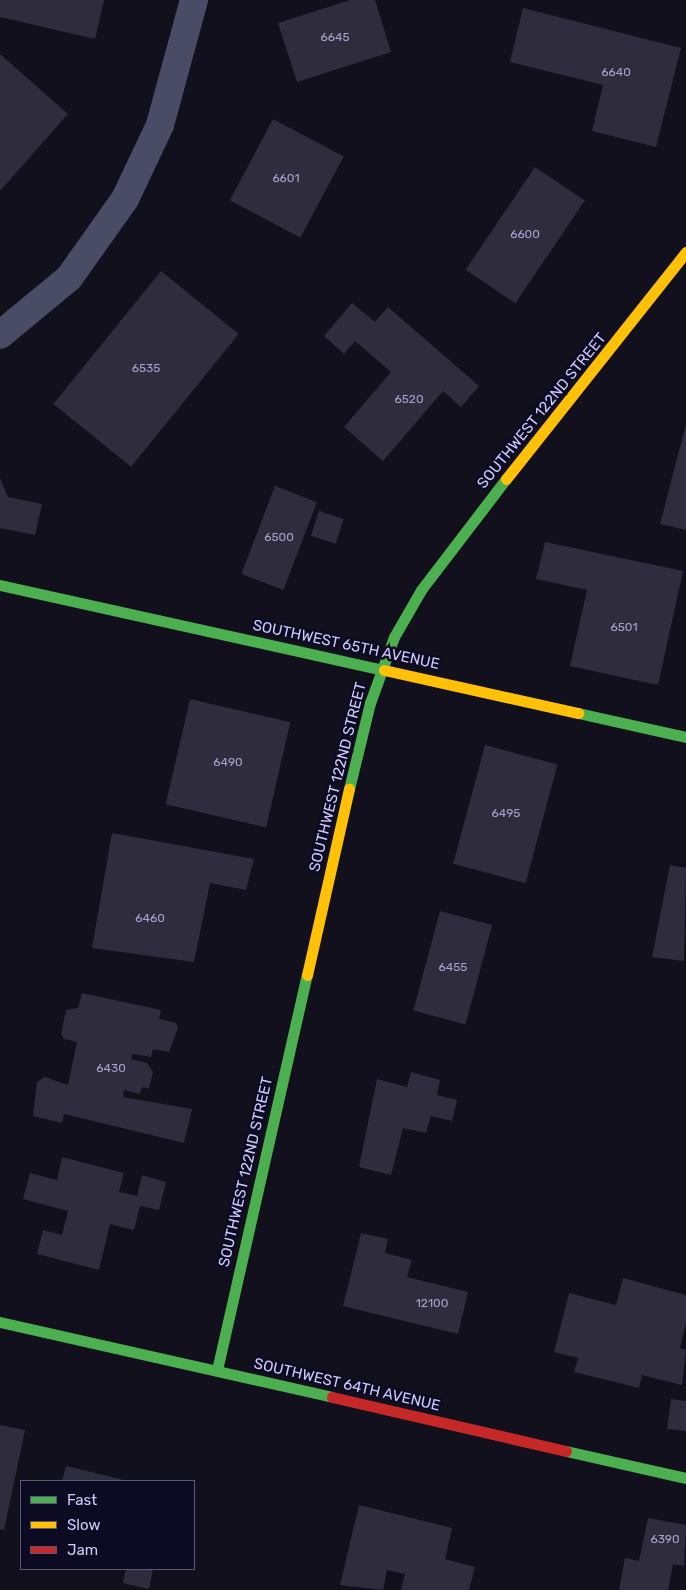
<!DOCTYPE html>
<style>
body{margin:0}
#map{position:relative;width:686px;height:1590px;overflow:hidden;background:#11101c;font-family:Rubik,sans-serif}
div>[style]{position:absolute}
.building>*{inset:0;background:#2f2c3e;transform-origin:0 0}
.street>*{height:28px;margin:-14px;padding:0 14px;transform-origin:14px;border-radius:14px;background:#4a4b65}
.fast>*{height:11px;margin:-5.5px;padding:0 5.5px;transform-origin:5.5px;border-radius:5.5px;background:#4caf50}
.slow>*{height:11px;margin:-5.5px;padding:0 5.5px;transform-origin:5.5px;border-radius:5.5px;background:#ffc107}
.jam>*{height:11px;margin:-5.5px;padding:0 5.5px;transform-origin:5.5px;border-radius:5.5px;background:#c62828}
span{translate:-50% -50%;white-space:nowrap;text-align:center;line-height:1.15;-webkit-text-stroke:5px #0d0b21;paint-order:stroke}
.number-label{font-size:12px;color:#a6a2cf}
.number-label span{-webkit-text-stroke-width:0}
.street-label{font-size:15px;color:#cdcaff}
.legend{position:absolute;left:20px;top:1480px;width:175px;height:90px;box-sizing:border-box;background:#0d0b21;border:1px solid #5a577a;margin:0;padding:6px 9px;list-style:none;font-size:15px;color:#cdcaff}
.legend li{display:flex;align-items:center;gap:10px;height:25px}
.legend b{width:25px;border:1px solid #5a577a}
</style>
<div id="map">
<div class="building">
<i style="clip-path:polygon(0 0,104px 0,95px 39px,0 17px)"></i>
<i style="clip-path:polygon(350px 0,375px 0,391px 52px,297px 82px,278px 23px)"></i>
<i style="clip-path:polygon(523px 8px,681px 48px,656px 147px,592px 131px,603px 85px,510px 62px)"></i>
<i style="clip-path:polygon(0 54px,68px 114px,0 191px)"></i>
<i style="left:273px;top:119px;width:80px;height:92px;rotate:28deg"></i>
<i style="left:535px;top:167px;width:60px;height:124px;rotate:34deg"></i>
<i style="left:161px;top:271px;width:100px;height:171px;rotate:39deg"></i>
<i style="clip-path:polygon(352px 303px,375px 322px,388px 307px,479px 386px,461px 407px,443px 391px,383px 461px,344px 427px,391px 372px,355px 341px,344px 354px,324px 336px)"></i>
<i style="clip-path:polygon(686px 424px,686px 530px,660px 524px)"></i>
<i style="clip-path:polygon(0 478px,8px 497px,42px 504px,35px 535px,0 528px)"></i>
<i style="left:275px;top:486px;width:45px;height:94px;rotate:21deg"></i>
<i style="left:319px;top:511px;width:26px;height:26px;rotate:18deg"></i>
<i style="clip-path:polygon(545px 542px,683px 571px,658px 685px,570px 666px,587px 590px,536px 579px)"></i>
<i style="left:190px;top:699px;width:103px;height:108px;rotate:13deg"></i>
<i style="left:485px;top:745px;width:75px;height:123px;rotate:15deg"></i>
<i style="clip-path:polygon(112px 833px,254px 859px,246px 890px,210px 883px,194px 962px,92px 948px)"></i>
<i style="clip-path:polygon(670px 865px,686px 868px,684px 961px,652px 957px)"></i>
<i style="left:440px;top:911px;width:54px;height:103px;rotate:15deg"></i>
<i style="clip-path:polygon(82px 993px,161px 1010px,159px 1019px,176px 1023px,178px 1028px,169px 1052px,153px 1049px,151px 1057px,133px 1054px,131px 1059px,147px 1063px,153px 1072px,149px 1089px,142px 1087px,140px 1094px,124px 1090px,123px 1097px,192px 1109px,184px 1143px,64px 1114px,62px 1123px,33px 1116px,37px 1082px,45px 1077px,68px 1085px,77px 1042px,64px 1039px,61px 1034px,66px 1010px,78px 1008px)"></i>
<i style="clip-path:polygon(411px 1072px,440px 1080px,437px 1095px,457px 1100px,452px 1121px,431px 1116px,426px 1133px,403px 1128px,391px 1175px,359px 1167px,377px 1079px,407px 1087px)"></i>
<i style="clip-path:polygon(62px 1157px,124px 1173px,119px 1192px,137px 1196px,142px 1175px,166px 1182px,159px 1210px,140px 1206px,134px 1230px,110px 1224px,99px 1270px,37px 1254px,43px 1230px,62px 1235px,68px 1211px,23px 1199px,30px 1173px,57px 1180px)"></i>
<i style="clip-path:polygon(361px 1233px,388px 1239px,385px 1253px,412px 1260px,407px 1277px,468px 1292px,458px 1334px,343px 1306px)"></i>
<i style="clip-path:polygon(623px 1278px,686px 1295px,686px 1323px,680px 1348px,686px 1350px,682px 1385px,642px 1375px,639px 1388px,574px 1372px,578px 1358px,554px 1352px,569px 1293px,616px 1305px)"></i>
<i style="clip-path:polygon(671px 1399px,686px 1401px,686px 1431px,667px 1429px)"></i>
<i style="clip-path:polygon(0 1425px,25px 1430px,4px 1530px,0 1529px)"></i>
<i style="clip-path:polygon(66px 1466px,128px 1481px,62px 1481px)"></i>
<i style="clip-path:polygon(359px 1505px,452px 1528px,445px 1559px,475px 1567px,469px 1590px,401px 1590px,405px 1574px,387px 1570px,383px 1590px,340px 1585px)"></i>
<i style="clip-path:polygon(648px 1518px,686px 1525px,684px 1566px,673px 1564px,668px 1590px,619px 1590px,625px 1558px,639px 1561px)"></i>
<i style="clip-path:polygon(126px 1569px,153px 1569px,149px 1589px,123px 1583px)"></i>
</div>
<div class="street">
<i style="left:0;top:335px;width:89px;rotate:-39.6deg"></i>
<i style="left:69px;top:278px;width:97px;rotate:-54.7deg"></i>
<i style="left:125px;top:199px;width:82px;rotate:-64.7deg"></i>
<i style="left:160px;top:125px;width:130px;rotate:-74.8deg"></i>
</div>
<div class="fast">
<i style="left:0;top:585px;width:393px;rotate:12.5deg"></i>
<i style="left:578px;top:713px;width:111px;rotate:12.5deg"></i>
<i style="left:349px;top:789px;width:89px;rotate:-76.3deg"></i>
<i style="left:370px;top:703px;width:70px;rotate:-70deg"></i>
<i style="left:394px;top:637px;width:54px;rotate:-60.1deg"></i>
<i style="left:421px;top:590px;width:140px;rotate:-52.6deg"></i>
<i style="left:0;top:1322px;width:340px;rotate:12.7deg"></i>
<i style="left:217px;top:1370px;width:405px;rotate:-77.2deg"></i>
<i style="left:566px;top:1451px;width:123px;rotate:12.7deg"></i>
</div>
<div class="slow">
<i style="left:506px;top:479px;width:290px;rotate:-51.6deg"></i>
<i style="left:384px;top:670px;width:199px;rotate:12.5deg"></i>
<i style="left:307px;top:975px;width:191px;rotate:-77.3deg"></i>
</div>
<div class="jam">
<i style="left:332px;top:1397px;width:240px;rotate:13deg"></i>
</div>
<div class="number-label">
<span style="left:335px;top:38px">6645</span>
<span style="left:616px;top:73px">6640</span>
<span style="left:286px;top:179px">6601</span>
<span style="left:525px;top:235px">6600</span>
<span style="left:146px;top:369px">6535</span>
<span style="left:409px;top:400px">6520</span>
<span style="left:279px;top:538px">6500</span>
<span style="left:624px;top:628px">6501</span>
<span style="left:228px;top:763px">6490</span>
<span style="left:506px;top:814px">6495</span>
<span style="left:150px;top:919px">6460</span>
<span style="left:453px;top:968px">6455</span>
<span style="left:111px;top:1069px">6430</span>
<span style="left:432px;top:1304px">12100</span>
<span style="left:665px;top:1540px">6390</span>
</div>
<div class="street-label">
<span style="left:542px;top:411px;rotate:-51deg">SOUTHWEST 122ND STREET</span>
<span style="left:346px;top:645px;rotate:12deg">SOUTHWEST 65TH AVENUE</span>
<span style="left:338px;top:777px;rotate:-76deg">SOUTHWEST 122ND STREET</span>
<span style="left:246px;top:1172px;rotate:-77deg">SOUTHWEST 122ND STREET</span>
<span style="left:347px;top:1385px;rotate:13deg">SOUTHWEST 64TH AVENUE</span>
</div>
<ul class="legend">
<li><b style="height:6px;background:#4caf50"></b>Fast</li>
<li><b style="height:6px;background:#ffc107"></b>Slow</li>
<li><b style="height:6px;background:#c62828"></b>Jam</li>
</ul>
</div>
